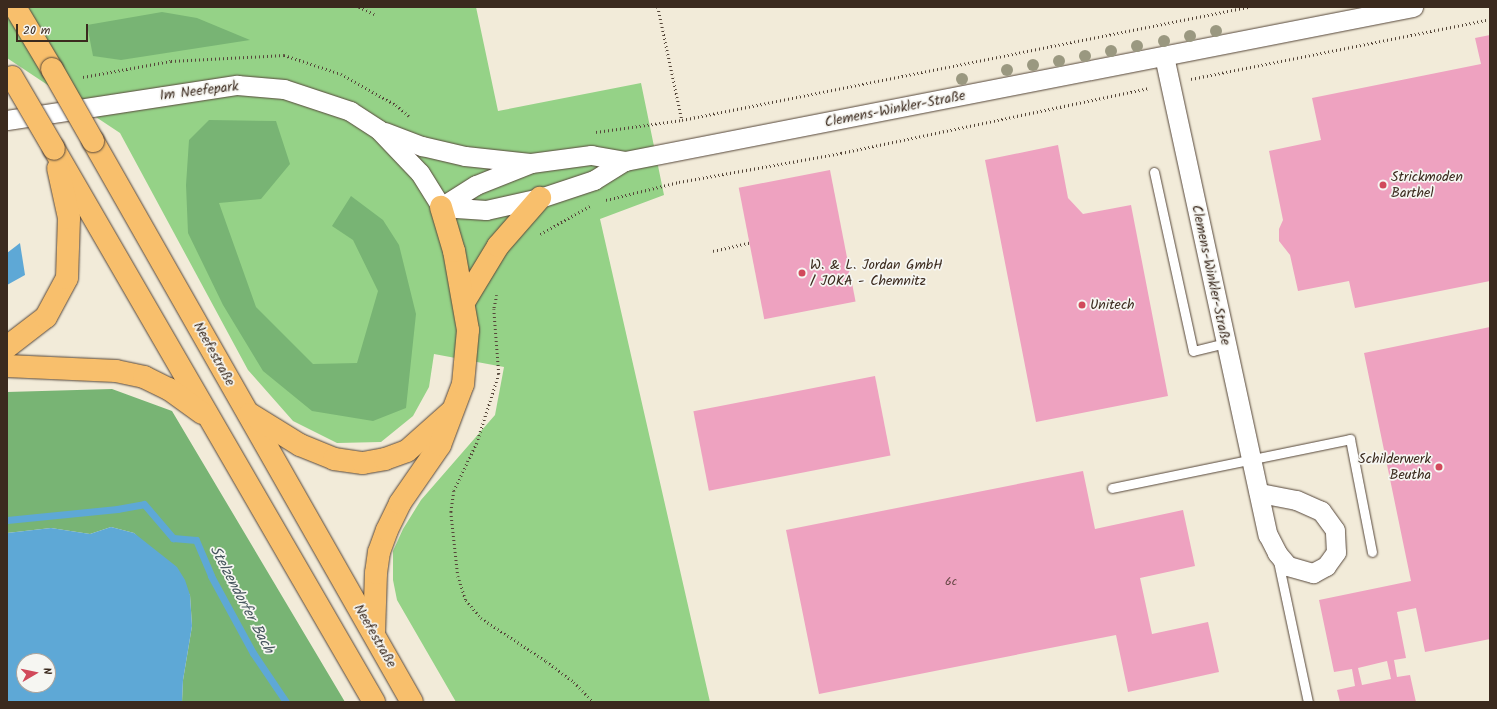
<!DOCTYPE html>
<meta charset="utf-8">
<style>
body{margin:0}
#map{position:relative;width:1497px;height:709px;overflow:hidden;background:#f2ebd9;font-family:Kalam,sans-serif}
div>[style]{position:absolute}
.green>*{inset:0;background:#95d287}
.forest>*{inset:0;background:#78b474}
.water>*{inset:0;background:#5ea8d6}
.stream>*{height:7px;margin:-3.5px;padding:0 3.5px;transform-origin:3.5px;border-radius:3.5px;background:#5ea8d6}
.building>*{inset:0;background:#eea2c0;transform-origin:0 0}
.path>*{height:2.5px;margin-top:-1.25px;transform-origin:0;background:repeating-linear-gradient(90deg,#56473a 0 1px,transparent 0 4px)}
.roads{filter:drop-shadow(0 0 1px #56473a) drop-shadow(0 0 1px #56473a)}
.service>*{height:9px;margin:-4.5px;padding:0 4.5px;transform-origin:4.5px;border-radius:4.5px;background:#fff}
.minor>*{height:19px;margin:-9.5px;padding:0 9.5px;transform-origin:9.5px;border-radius:9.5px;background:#fff}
.trunk>*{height:22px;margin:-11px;padding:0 11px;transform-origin:11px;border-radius:11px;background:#f8bf6c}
.bridges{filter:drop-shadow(0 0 1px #56473a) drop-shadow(0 0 1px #56473a)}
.trunk-bridge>*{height:22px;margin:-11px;padding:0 11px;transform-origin:11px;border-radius:11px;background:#f8bf6c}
.trees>*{width:12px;height:12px;margin:-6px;border-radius:50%;background:#9a9880}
.dots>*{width:11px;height:11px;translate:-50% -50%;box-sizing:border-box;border:2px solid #f6f6f2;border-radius:50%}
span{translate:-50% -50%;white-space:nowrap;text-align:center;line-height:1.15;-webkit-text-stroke:3.5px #f6f6f2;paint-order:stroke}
.number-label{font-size:12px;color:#684846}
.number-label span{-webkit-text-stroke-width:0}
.street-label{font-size:14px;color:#3b2a1e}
.poi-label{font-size:14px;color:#3b2a1e}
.left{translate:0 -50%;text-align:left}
.right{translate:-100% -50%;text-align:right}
.water-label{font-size:15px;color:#47565e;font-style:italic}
.frame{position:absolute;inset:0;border:8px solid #3b2a1e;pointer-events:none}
.north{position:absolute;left:16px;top:653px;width:40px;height:40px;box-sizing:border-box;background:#f6f6f2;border:1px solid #aba49d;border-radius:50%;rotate:81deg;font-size:11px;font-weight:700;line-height:16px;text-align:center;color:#3b2a1e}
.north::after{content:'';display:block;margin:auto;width:14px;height:18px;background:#d1495b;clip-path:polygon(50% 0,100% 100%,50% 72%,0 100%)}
.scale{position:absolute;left:16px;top:24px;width:72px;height:18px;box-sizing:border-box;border:2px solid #3b2a1e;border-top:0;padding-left:5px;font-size:12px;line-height:14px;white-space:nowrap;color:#3b2a1e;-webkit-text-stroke:3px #f6f6f2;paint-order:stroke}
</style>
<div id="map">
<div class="green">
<i style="clip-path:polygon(7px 7px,476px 7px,498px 111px,641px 83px,664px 195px,600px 219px,710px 702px,456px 702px,397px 600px,393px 580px,393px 551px,403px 529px,421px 500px,495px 415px,504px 367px,434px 354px,429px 387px,413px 416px,381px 442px,337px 443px,293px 421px,248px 370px,120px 133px,7px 58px)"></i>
</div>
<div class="forest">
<i style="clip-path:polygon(162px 12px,197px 18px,250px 40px,121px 60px,93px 56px,87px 25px)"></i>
<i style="clip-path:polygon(209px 120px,276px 121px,290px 164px,261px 199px,219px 203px,256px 307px,313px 364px,357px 363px,378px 291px,353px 240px,332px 226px,351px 196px,383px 220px,399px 245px,416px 314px,406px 408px,373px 421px,312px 411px,263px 371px,223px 305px,188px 233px,186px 185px,189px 140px)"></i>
<i style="clip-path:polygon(112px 389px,172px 411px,345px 702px,182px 702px,183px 680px,192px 626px,190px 595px,134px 533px,111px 527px,90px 534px,51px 528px,7px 533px,7px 392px)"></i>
</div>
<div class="water">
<i style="clip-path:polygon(20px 243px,25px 275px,7px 285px,7px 253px)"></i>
<i style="clip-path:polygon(evenodd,111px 527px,134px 533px,177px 567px,185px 580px,190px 595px,192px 626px,183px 680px,182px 702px,7px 702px,7px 533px,51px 528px,90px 534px,111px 527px,24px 661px,48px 661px,48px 685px,24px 685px,24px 661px)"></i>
</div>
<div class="stream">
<i style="left:7px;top:520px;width:111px;rotate:-5.7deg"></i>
<i style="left:117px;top:509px;width:27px;rotate:-10deg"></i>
<i style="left:144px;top:504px;width:45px;rotate:49.5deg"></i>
<i style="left:173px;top:538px;width:23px;rotate:5deg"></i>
<i style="left:196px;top:540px;width:39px;rotate:67deg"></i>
<i style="left:211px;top:576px;width:88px;rotate:61.4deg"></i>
<i style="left:253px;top:653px;width:59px;rotate:56deg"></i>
</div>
<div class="building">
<i style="clip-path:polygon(1490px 35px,1490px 281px,1355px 308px,1349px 281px,1298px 291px,1290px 255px,1279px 241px,1279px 229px,1283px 220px,1269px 151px,1321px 140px,1312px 98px,1481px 64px,1475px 38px)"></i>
<i style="clip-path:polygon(1058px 145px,1068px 198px,1083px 214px,1131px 205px,1168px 396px,1036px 422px,985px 160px)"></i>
<i style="left:830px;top:170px;width:134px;height:93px;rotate:79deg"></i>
<i style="clip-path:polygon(evenodd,1490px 327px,1490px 639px,1425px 652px,1416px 608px,1397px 612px,1406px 658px,1394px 660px,1397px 677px,1410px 675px,1416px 702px,1340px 702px,1337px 690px,1355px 686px,1352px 669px,1334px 672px,1319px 600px,1411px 581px,1364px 353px,1490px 327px,1387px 661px,1391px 679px,1362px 685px,1358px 668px,1387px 661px)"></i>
<i style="left:875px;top:376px;width:81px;height:185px;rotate:79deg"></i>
<i style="clip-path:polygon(1083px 471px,1095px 529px,1183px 510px,1195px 566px,1140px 578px,1152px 634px,1208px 622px,1219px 672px,1128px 692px,1116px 635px,819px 694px,786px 530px)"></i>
</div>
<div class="path">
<i style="left:359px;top:7px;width:17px;rotate:25deg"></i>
<i style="left:658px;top:7px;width:116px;rotate:78deg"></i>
<i style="left:83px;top:77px;width:89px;rotate:-10.3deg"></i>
<i style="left:171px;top:61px;width:113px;rotate:-3deg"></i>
<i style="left:284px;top:55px;width:60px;rotate:18.4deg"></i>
<i style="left:341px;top:74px;width:63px;rotate:29.4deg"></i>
<i style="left:396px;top:105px;width:17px;rotate:40deg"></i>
<i style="left:1191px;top:79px;width:305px;rotate:-11.3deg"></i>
<i style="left:596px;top:132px;width:87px;rotate:-7.9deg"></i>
<i style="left:682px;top:120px;width:577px;rotate:-11.29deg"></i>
<i style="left:606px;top:200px;width:75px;rotate:-13.9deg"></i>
<i style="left:679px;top:182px;width:165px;rotate:-10.1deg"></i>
<i style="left:841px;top:153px;width:315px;rotate:-11.9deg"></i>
<i style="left:540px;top:234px;width:57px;rotate:-29.2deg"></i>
<i style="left:713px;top:251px;width:37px;rotate:-13deg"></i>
<i style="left:497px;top:295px;width:14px;rotate:102deg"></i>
<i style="left:494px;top:309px;width:65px;rotate:85.6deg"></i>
<i style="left:499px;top:374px;width:72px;rotate:107.7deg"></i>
<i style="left:477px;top:443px;width:53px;rotate:115.6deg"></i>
<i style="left:454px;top:491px;width:21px;rotate:98deg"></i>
<i style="left:451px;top:512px;width:64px;rotate:83.8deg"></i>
<i style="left:458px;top:576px;width:25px;rotate:72deg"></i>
<i style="left:466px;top:600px;width:23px;rotate:50deg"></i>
<i style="left:481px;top:618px;width:78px;rotate:33.5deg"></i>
<i style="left:546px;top:661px;width:35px;rotate:37deg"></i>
<i style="left:574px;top:682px;width:28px;rotate:46deg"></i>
</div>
<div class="roads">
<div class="service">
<i style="left:1154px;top:172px;width:183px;rotate:77.7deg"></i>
<i style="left:1193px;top:351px;width:34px;rotate:-14deg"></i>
<i style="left:1112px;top:488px;width:243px;rotate:-11.6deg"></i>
<i style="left:1350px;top:439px;width:115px;rotate:79deg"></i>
<i style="left:1278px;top:561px;width:144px;rotate:78deg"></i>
</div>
<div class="minor">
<i style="left:1164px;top:56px;width:490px;rotate:77.8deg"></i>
<i style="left:1268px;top:535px;width:20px;rotate:63deg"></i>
<i style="left:1277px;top:553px;width:17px;rotate:50deg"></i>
<i style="left:1288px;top:566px;width:26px;rotate:16deg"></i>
<i style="left:1313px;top:573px;width:15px;rotate:-28deg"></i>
<i style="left:1326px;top:566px;width:17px;rotate:-54deg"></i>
<i style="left:1336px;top:552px;width:22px;rotate:-93deg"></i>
<i style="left:1335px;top:530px;width:24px;rotate:-126deg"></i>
<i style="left:1321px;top:511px;width:27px;rotate:-156deg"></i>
<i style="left:1296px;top:500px;width:38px;rotate:-169deg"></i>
<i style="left:7px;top:120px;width:233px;rotate:-8.7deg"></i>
<i style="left:237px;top:85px;width:47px;rotate:4.9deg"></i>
<i style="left:284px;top:89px;width:70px;rotate:18.4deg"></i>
<i style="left:350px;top:111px;width:35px;rotate:33deg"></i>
<i style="left:379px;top:130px;width:59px;rotate:46.4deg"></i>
<i style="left:420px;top:173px;width:40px;rotate:58deg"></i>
<i style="left:385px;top:132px;width:40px;rotate:21deg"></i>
<i style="left:422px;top:146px;width:44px;rotate:13.1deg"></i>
<i style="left:465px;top:156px;width:65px;rotate:6.1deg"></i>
<i style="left:441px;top:207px;width:45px;rotate:3.8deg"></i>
<i style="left:486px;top:210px;width:55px;rotate:-12.5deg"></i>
<i style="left:540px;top:198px;width:57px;rotate:-18.4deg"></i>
<i style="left:594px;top:180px;width:36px;rotate:-32deg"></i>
<i style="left:625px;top:161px;width:803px;rotate:-11.06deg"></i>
<i style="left:441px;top:207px;width:41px;rotate:-32.2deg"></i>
<i style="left:476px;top:185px;width:59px;rotate:-21.8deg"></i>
<i style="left:531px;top:163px;width:61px;rotate:-7.6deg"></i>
<i style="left:591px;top:155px;width:35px;rotate:10deg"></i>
</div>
<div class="trunk">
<i style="left:15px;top:7px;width:72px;rotate:59.2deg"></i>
<i style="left:93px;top:141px;width:645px;rotate:60.38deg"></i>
<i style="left:54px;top:149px;width:639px;rotate:59.94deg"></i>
<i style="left:464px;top:302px;width:66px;rotate:-58.7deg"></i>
<i style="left:498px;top:246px;width:64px;rotate:-48.8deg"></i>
<i style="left:7px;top:347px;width:49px;rotate:-37.6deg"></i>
<i style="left:46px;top:317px;width:44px;rotate:-61.7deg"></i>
<i style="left:67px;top:278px;width:60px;rotate:-88.1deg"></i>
<i style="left:69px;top:218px;width:51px;rotate:-102.4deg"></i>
<i style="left:7px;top:366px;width:109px;rotate:2.6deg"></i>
<i style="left:116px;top:371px;width:29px;rotate:12deg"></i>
<i style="left:144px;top:377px;width:28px;rotate:26deg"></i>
<i style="left:169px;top:389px;width:41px;rotate:36deg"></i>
<i style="left:250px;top:414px;width:59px;rotate:31.8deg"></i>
<i style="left:300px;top:445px;width:37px;rotate:22deg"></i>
<i style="left:334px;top:459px;width:29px;rotate:8deg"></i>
<i style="left:363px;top:463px;width:22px;rotate:-10deg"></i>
<i style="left:385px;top:459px;width:23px;rotate:-20deg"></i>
<i style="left:407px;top:451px;width:59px;rotate:-41.6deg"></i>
<i style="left:374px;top:633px;width:60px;rotate:-88.1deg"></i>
<i style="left:376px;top:573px;width:21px;rotate:-82deg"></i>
<i style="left:379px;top:552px;width:23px;rotate:-70deg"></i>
<i style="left:387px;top:530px;width:30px;rotate:-64deg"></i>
<i style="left:400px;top:503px;width:70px;rotate:-55.4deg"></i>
<i style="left:440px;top:445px;width:65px;rotate:-69.3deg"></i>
<i style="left:463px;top:384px;width:54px;rotate:-84.7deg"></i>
<i style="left:468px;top:330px;width:80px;rotate:-100deg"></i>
<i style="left:454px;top:251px;width:46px;rotate:-106.5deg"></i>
</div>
</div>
<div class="bridges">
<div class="trunk-bridge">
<i style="left:52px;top:69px;width:83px;rotate:60.3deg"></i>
<i style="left:12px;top:77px;width:83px;rotate:59.7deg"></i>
</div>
</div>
<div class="trees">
<i style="left:1216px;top:31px"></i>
<i style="left:1190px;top:36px"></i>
<i style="left:1164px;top:41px"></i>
<i style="left:1137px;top:46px"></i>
<i style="left:1111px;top:51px"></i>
<i style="left:1085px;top:56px"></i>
<i style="left:1059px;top:61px"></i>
<i style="left:1033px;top:65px"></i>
<i style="left:1007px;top:70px"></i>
<i style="left:962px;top:79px"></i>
</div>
<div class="dots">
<i style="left:1383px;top:185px;background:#d1495b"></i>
<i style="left:802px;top:273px;background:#d1495b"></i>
<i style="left:1082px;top:305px;background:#d1495b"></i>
<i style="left:1439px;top:467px;background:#d1495b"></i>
</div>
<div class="number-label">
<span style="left:951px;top:582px">6c</span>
</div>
<div class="street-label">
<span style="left:199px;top:91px;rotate:-7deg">Im Neefepark</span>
<span style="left:895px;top:109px;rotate:-11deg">Clemens-Winkler-Straße</span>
<span style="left:1211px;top:275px;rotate:78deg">Clemens-Winkler-Straße</span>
<span style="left:214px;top:354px;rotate:61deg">Neefestraße</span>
<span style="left:375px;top:636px;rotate:60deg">Neefestraße</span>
</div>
<div class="poi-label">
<span class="left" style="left:1391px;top:185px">Strickmoden<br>Barthel</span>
<span class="left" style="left:810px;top:273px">W. &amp; L. Jordan GmbH<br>/ JOKA - Chemnitz</span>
<span class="left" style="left:1090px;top:305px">Unitech</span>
<span class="right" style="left:1431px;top:467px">Schilderwerk<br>Beutha</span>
</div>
<div class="water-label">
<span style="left:241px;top:600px;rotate:62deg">Stelzendorfer Bach</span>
</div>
<div class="frame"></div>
<div class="north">N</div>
<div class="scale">20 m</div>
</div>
